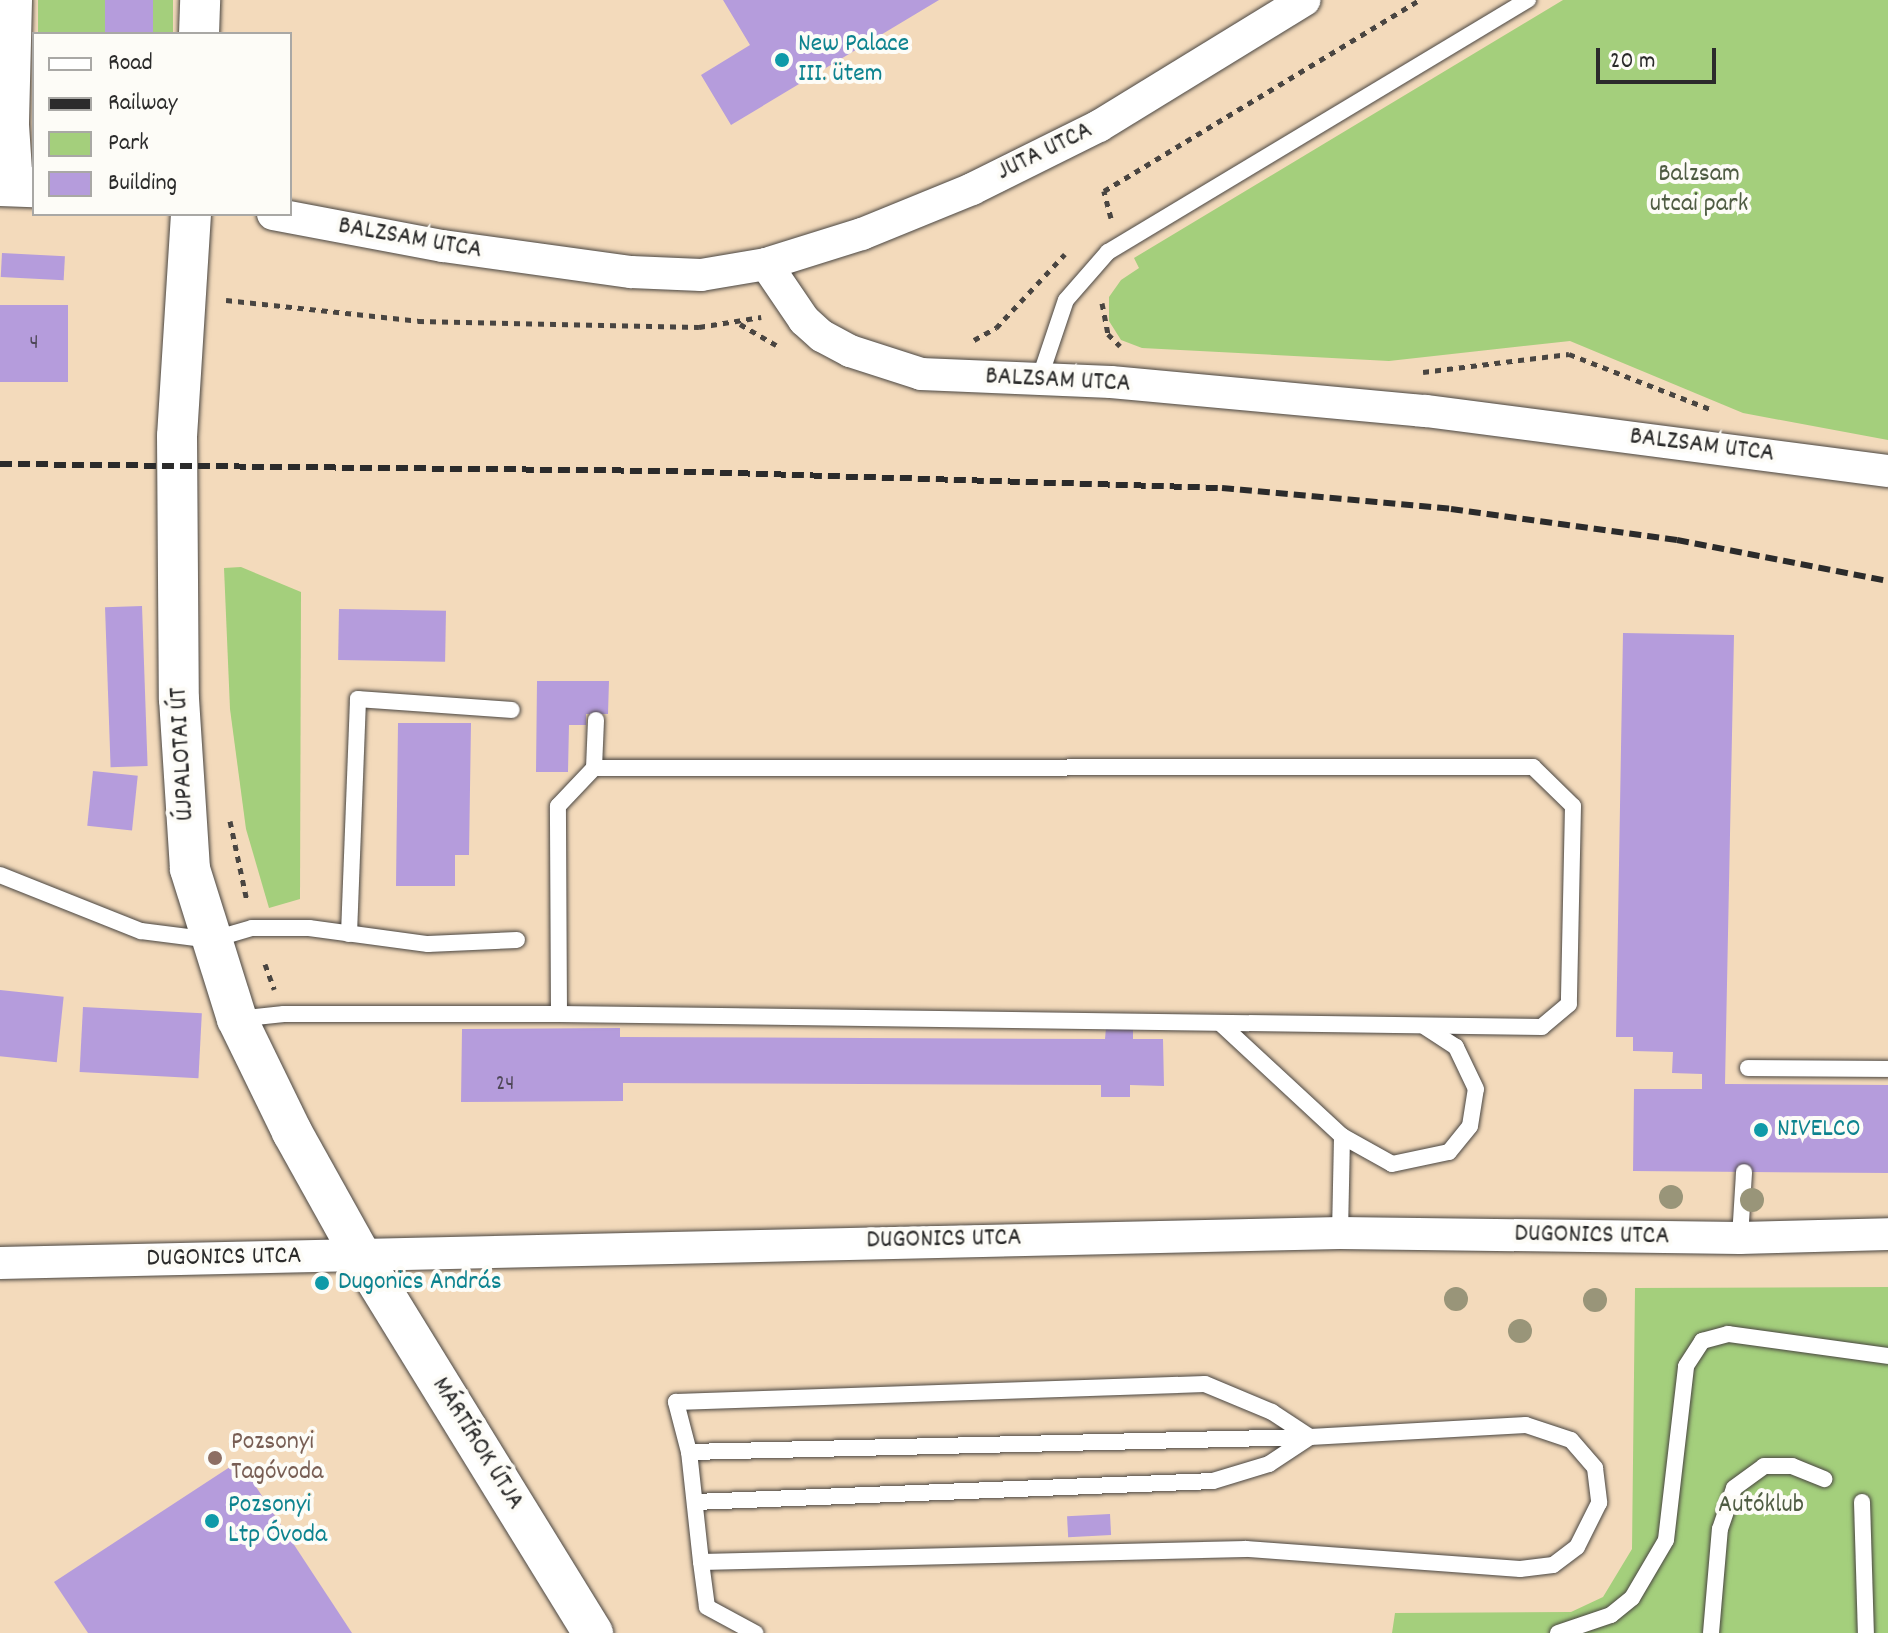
<!DOCTYPE html>
<meta charset="utf-8">
<style>
body{margin:0}
#map{position:relative;width:1888px;height:1633px;overflow:hidden;background:#f3dabb;font-family:Dekko,sans-serif}
div>[style]{position:absolute}
.green>*{inset:0;background:#a4cf7c;transform-origin:0 0}
.building>*{inset:0;background:#b59cdc;transform-origin:0 0}
.path>*{height:5px;margin-top:-2.5px;transform-origin:0;background:repeating-linear-gradient(90deg,#494541 0 6px,transparent 0 12px)}
.roads{filter:drop-shadow(0 0 2px #494541) drop-shadow(0 0 2px #494541)}
.service>*{height:16px;margin:-8px;padding:0 8px;transform-origin:8px;border-radius:8px;background:#fff}
.minor>*{height:32px;margin:-16px;padding:0 16px;transform-origin:16px;border-radius:16px;background:#fff}
.tertiary>*{height:40px;margin:-20px;padding:0 20px;transform-origin:20px;border-radius:20px;background:#fff}
.rail>*{height:6px;margin-top:-3px;transform-origin:0;background:repeating-linear-gradient(90deg,#2b2b2b 0 12px,transparent 0 18px)}
.trees>*{width:24px;height:24px;margin:-12px;border-radius:50%;background:#999579}
.dots>*{width:22px;height:22px;translate:-50% -50%;box-sizing:border-box;border:4px solid #fdfcf7;border-radius:50%}
span{translate:-50% -50%;white-space:nowrap;text-align:center;line-height:1.15;-webkit-text-stroke:8px #fdfcf7;paint-order:stroke}
.number-label{font-size:22px;color:#4e4757}
.number-label span{-webkit-text-stroke-width:0}
.culture-label{font-size:26px;color:#0d838f}
.left{translate:0 -50%;text-align:left}
.street-label{font-size:26px;color:#2b2b2b}
.park-label{font-size:26px;color:#4f5c43}
.education-label{font-size:26px;color:#785e54}
.legend{position:absolute;left:32px;top:32px;width:260px;height:184px;box-sizing:border-box;background:#fdfcf7;border:2px solid #a9a8a5;margin:0;padding:10px 14px;list-style:none;font-size:24px;color:#2b2b2b}
.legend li{display:flex;align-items:center;gap:16px;height:40px}
.legend b{width:40px;border:2px solid #a9a8a5}
.scale{position:absolute;left:1596px;top:48px;width:120px;height:36px;box-sizing:border-box;border:4px solid #2b2b2b;border-top:0;padding-left:10px;font-size:24px;line-height:28px;white-space:nowrap;color:#2b2b2b;-webkit-text-stroke:6px #fdfcf7;paint-order:stroke}
</style>
<div id="map">
<div class="green">
<i style="left:38px;top:0;width:135px;height:34px"></i>
<i style="clip-path:polygon(1563px 0,1888px 0,1888px 440px,1743px 413px,1570px 341px,1389px 361px,1142px 348px,1121px 340px,1109px 321px,1109px 297px,1121px 280px,1139px 268px,1134px 258px)"></i>
<i style="clip-path:polygon(241px 567px,301px 592px,300px 899px,269px 908px,246px 829px,230px 709px,224px 568px)"></i>
<i style="clip-path:polygon(1888px 1287px,1888px 1633px,1392px 1633px,1395px 1613px,1571px 1612px,1603px 1597px,1632px 1549px,1635px 1288px)"></i>
</div>
<div class="building">
<i style="left:105px;top:0;width:48px;height:34px"></i>
<i style="clip-path:polygon(723px 0,939px 0,731px 125px,701px 75px,750px 45px)"></i>
<i style="left:2px;top:253px;width:63px;height:24px;rotate:3deg"></i>
<i style="left:0;top:305px;width:68px;height:77px"></i>
<i style="left:142px;top:606px;width:160px;height:37px;rotate:88deg"></i>
<i style="left:339px;top:609px;width:107px;height:51px;rotate:1deg"></i>
<i style="clip-path:polygon(1623px 633px,1734px 635px,1725px 1084px,1888px 1085px,1888px 1173px,1633px 1171px,1634px 1089px,1702px 1089px,1702px 1074px,1672px 1073px,1673px 1052px,1633px 1051px,1633px 1037px,1616px 1037px)"></i>
<i style="clip-path:polygon(537px 681px,609px 681px,608px 714px,586px 714px,586px 725px,569px 725px,568px 772px,536px 772px)"></i>
<i style="clip-path:polygon(398px 723px,471px 723px,469px 855px,455px 855px,455px 886px,396px 886px)"></i>
<i style="left:93px;top:771px;width:45px;height:55px;rotate:6deg"></i>
<i style="left:0;top:990px;width:64px;height:66px;rotate:6deg"></i>
<i style="left:83px;top:1007px;width:119px;height:65px;rotate:3deg"></i>
<i style="clip-path:polygon(620px 1028px,620px 1037px,1105px 1039px,1106px 1028px,1133px 1028px,1133px 1039px,1163px 1039px,1164px 1086px,1130px 1085px,1130px 1097px,1101px 1097px,1101px 1085px,623px 1083px,623px 1101px,461px 1102px,462px 1029px)"></i>
<i style="clip-path:polygon(239px 1461px,352px 1633px,88px 1633px,54px 1582px)"></i>
<i style="left:1110px;top:1514px;width:21px;height:43px;rotate:87deg"></i>
</div>
<div class="path">
<i style="left:1111px;top:218px;width:28px;rotate:-105deg"></i>
<i style="left:1104px;top:191px;width:368px;rotate:-31.2deg"></i>
<i style="left:226px;top:300px;width:193px;rotate:6.2deg"></i>
<i style="left:418px;top:321px;width:281px;rotate:1.2deg"></i>
<i style="left:699px;top:327px;width:63px;rotate:-9.2deg"></i>
<i style="left:1102px;top:303px;width:32px;rotate:79deg"></i>
<i style="left:1108px;top:334px;width:17px;rotate:45deg"></i>
<i style="left:740px;top:324px;width:42px;rotate:30.3deg"></i>
<i style="left:974px;top:340px;width:25px;rotate:-29deg"></i>
<i style="left:996px;top:328px;width:101px;rotate:-47deg"></i>
<i style="left:1423px;top:372px;width:147px;rotate:-7deg"></i>
<i style="left:1569px;top:354px;width:151px;rotate:21.3deg"></i>
<i style="left:230px;top:821px;width:82px;rotate:78deg"></i>
<i style="left:265px;top:964px;width:27px;rotate:70deg"></i>
</div>
<div class="roads">
<div class="service">
<i style="left:1039px;top:380px;width:84px;rotate:-71.4deg"></i>
<i style="left:1066px;top:300px;width:64px;rotate:-48.8deg"></i>
<i style="left:1108px;top:252px;width:490px;rotate:-31deg"></i>
<i style="left:1533px;top:767px;width:56px;rotate:44.3deg"></i>
<i style="left:1573px;top:806px;width:198px;rotate:91.2deg"></i>
<i style="left:1569px;top:1004px;width:35px;rotate:140deg"></i>
<i style="left:1542px;top:1027px;width:983px;rotate:-179.24deg"></i>
<i style="left:559px;top:1014px;width:208px;rotate:-90.3deg"></i>
<i style="left:558px;top:806px;width:52px;rotate:-46.5deg"></i>
<i style="left:594px;top:768px;width:939px;rotate:-0.06deg"></i>
<i style="left:594px;top:768px;width:48px;rotate:-87.6deg"></i>
<i style="left:0;top:875px;width:152px;rotate:21.7deg"></i>
<i style="left:141px;top:931px;width:71px;rotate:7.3deg"></i>
<i style="left:211px;top:940px;width:43px;rotate:-16.3deg"></i>
<i style="left:252px;top:928px;width:57px"></i>
<i style="left:309px;top:928px;width:120px;rotate:7.7deg"></i>
<i style="left:428px;top:944px;width:89px;rotate:-2.6deg"></i>
<i style="left:349px;top:934px;width:235px;rotate:-87.8deg"></i>
<i style="left:358px;top:699px;width:154px;rotate:4.1deg"></i>
<i style="left:237px;top:1019px;width:47px;rotate:-6.1deg"></i>
<i style="left:284px;top:1014px;width:275px"></i>
<i style="left:1221px;top:1024px;width:165px;rotate:42.8deg"></i>
<i style="left:1342px;top:1136px;width:57px;rotate:29.2deg"></i>
<i style="left:1392px;top:1164px;width:58px;rotate:-11.9deg"></i>
<i style="left:1449px;top:1152px;width:33px;rotate:-51deg"></i>
<i style="left:1470px;top:1126px;width:37px;rotate:-81deg"></i>
<i style="left:1476px;top:1089px;width:47px;rotate:-115.5deg"></i>
<i style="left:1456px;top:1047px;width:37px;rotate:-147deg"></i>
<i style="left:1748px;top:1068px;width:140px;rotate:0.4deg"></i>
<i style="left:1340px;top:1233px;width:97px;rotate:-88.8deg"></i>
<i style="left:1740px;top:1238px;width:66px;rotate:-86.5deg"></i>
<i style="left:689px;top:1452px;width:621px;rotate:-1.38deg"></i>
<i style="left:1310px;top:1437px;width:216px;rotate:-3.2deg"></i>
<i style="left:1526px;top:1425px;width:47px;rotate:18.4deg"></i>
<i style="left:1571px;top:1440px;width:37px;rotate:49deg"></i>
<i style="left:1595px;top:1468px;width:35px;rotate:83deg"></i>
<i style="left:1599px;top:1503px;width:49px;rotate:116.6deg"></i>
<i style="left:1577px;top:1547px;width:30px;rotate:143deg"></i>
<i style="left:1553px;top:1565px;width:33px;rotate:173deg"></i>
<i style="left:1520px;top:1569px;width:275px;rotate:-175.8deg"></i>
<i style="left:1246px;top:1549px;width:545px;rotate:178.63deg"></i>
<i style="left:701px;top:1562px;width:111px;rotate:-96.2deg"></i>
<i style="left:689px;top:1452px;width:52px;rotate:-104.6deg"></i>
<i style="left:676px;top:1402px;width:529px;rotate:-1.95deg"></i>
<i style="left:1205px;top:1384px;width:73px;rotate:22.7deg"></i>
<i style="left:1272px;top:1412px;width:45px;rotate:33.3deg"></i>
<i style="left:695px;top:1502px;width:518px;rotate:-2.32deg"></i>
<i style="left:1213px;top:1481px;width:59px;rotate:-16.9deg"></i>
<i style="left:1269px;top:1464px;width:49px;rotate:-33.4deg"></i>
<i style="left:1862px;top:1502px;width:131px;rotate:88.3deg"></i>
<i style="left:701px;top:1562px;width:45px;rotate:82.4deg"></i>
<i style="left:707px;top:1607px;width:55px;rotate:28.4deg"></i>
<i style="left:1558px;top:1633px;width:56px;rotate:-18.8deg"></i>
<i style="left:1611px;top:1615px;width:27px;rotate:-39deg"></i>
<i style="left:1632px;top:1598px;width:67px;rotate:-59.6deg"></i>
<i style="left:1666px;top:1540px;width:175px;rotate:-83.4deg"></i>
<i style="left:1686px;top:1366px;width:30px;rotate:-57deg"></i>
<i style="left:1702px;top:1341px;width:27px;rotate:-15deg"></i>
<i style="left:1728px;top:1334px;width:162px;rotate:7.8deg"></i>
<i style="left:1711px;top:1633px;width:104px;rotate:-85.1deg"></i>
<i style="left:1720px;top:1529px;width:43px;rotate:-71.1deg"></i>
<i style="left:1734px;top:1488px;width:37px;rotate:-36deg"></i>
<i style="left:1764px;top:1466px;width:28px"></i>
<i style="left:1792px;top:1466px;width:35px;rotate:22deg"></i>
</div>
<div class="minor">
<i style="left:16px;top:0;width:125px;rotate:91.4deg"></i>
<i style="left:13px;top:125px;width:61px;rotate:86.2deg"></i>
<i style="left:273px;top:214px;width:173px;rotate:10.7deg"></i>
<i style="left:443px;top:246px;width:190px;rotate:7.9deg"></i>
<i style="left:631px;top:272px;width:70px;rotate:2.5deg"></i>
<i style="left:701px;top:275px;width:66px;rotate:-9.6deg"></i>
<i style="left:766px;top:264px;width:101px;rotate:-17.4deg"></i>
<i style="left:862px;top:234px;width:119px;rotate:-22.2deg"></i>
<i style="left:972px;top:189px;width:142px;rotate:-26.4deg"></i>
<i style="left:1099px;top:126px;width:241px;rotate:-31.5deg"></i>
<i style="left:766px;top:264px;width:68px;rotate:55.8deg"></i>
<i style="left:804px;top:320px;width:24px;rotate:42deg"></i>
<i style="left:822px;top:336px;width:32px;rotate:28deg"></i>
<i style="left:850px;top:351px;width:75px;rotate:17.9deg"></i>
<i style="left:921px;top:374px;width:190px;rotate:2.4deg"></i>
<i style="left:1111px;top:382px;width:316px;rotate:5.3deg"></i>
<i style="left:1426px;top:411px;width:466px;rotate:7.4deg"></i>
<i style="left:0;top:1263px;width:1340px;rotate:-1.28deg"></i>
<i style="left:1340px;top:1233px;width:400px;rotate:0.7deg"></i>
<i style="left:1740px;top:1238px;width:148px;rotate:-1.5deg"></i>
</div>
<div class="tertiary">
<i style="left:199px;top:34px;width:34px;rotate:-88deg"></i>
<i style="left:0;top:186px;width:34px;rotate:2deg"></i>
<i style="left:191px;top:214px;width:222px;rotate:93.6deg"></i>
<i style="left:177px;top:436px;width:263px;rotate:89.6deg"></i>
<i style="left:179px;top:699px;width:170px;rotate:86.3deg"></i>
<i style="left:190px;top:869px;width:157px;rotate:72.6deg"></i>
<i style="left:237px;top:1019px;width:126px;rotate:64deg"></i>
<i style="left:292px;top:1132px;width:142px;rotate:60.9deg"></i>
<i style="left:361px;top:1256px;width:443px;rotate:58.4deg"></i>
</div>
</div>
<div class="rail">
<i style="left:0;top:464px;width:666px;rotate:0.6deg"></i>
<i style="left:666px;top:471px;width:556px;rotate:1.75deg"></i>
<i style="left:1222px;top:488px;width:230px;rotate:5.2deg"></i>
<i style="left:1451px;top:509px;width:228px;rotate:7.8deg"></i>
<i style="left:1677px;top:540px;width:215px;rotate:11deg"></i>
</div>
<div class="trees">
<i style="left:1671px;top:1197px"></i>
<i style="left:1752px;top:1200px"></i>
<i style="left:1456px;top:1299px"></i>
<i style="left:1595px;top:1300px"></i>
<i style="left:1520px;top:1331px"></i>
</div>
<div class="dots">
<i style="left:782px;top:60px;background:#0f9aa8"></i>
<i style="left:1761px;top:1130px;background:#0f9aa8"></i>
<i style="left:322px;top:1283px;background:#0f9aa8"></i>
<i style="left:215px;top:1458px;background:#8d6e63"></i>
<i style="left:212px;top:1521px;background:#0f9aa8"></i>
</div>
<div class="number-label">
<span style="left:34px;top:344px">4</span>
<span style="left:505px;top:1085px">24</span>
</div>
<div class="culture-label">
<span class="left" style="left:798px;top:60px">New Palace<br>III. ütem</span>
<span class="left" style="left:1777px;top:1130px">NIVELCO</span>
<span class="left" style="left:338px;top:1283px">Dugonics András</span>
<span class="left" style="left:228px;top:1521px">Pozsonyi<br>Ltp Óvoda</span>
</div>
<div class="street-label">
<span style="left:1045px;top:152px;rotate:-26deg">JUTA UTCA</span>
<span style="left:410px;top:239px;rotate:10deg">BALZSAM UTCA</span>
<span style="left:1058px;top:381px;rotate:3deg">BALZSAM UTCA</span>
<span style="left:1702px;top:446px;rotate:7deg">BALZSAM UTCA</span>
<span style="left:183px;top:754px;rotate:-93deg">ÚJPALOTAI ÚT</span>
<span style="left:1592px;top:1236px;rotate:1deg">DUGONICS UTCA</span>
<span style="left:944px;top:1240px;rotate:-1deg">DUGONICS UTCA</span>
<span style="left:224px;top:1258px;rotate:-1deg">DUGONICS UTCA</span>
<span style="left:477px;top:1444px;rotate:58deg">MÁRTÍROK ÚTJA</span>
</div>
<div class="park-label">
<span style="left:1699px;top:190px">Balzsam<br>utcai park</span>
<span style="left:1761px;top:1506px">Autóklub</span>
</div>
<div class="education-label">
<span class="left" style="left:231px;top:1458px">Pozsonyi<br>Tagóvoda</span>
</div>
<ul class="legend">
<li><b style="height:10px;background:#fff"></b>Road</li>
<li><b style="height:10px;background:#2b2b2b"></b>Railway</li>
<li><b style="height:22px;background:#a4cf7c"></b>Park</li>
<li><b style="height:22px;background:#b59cdc"></b>Building</li>
</ul>
<div class="scale">20 m</div>
</div>
